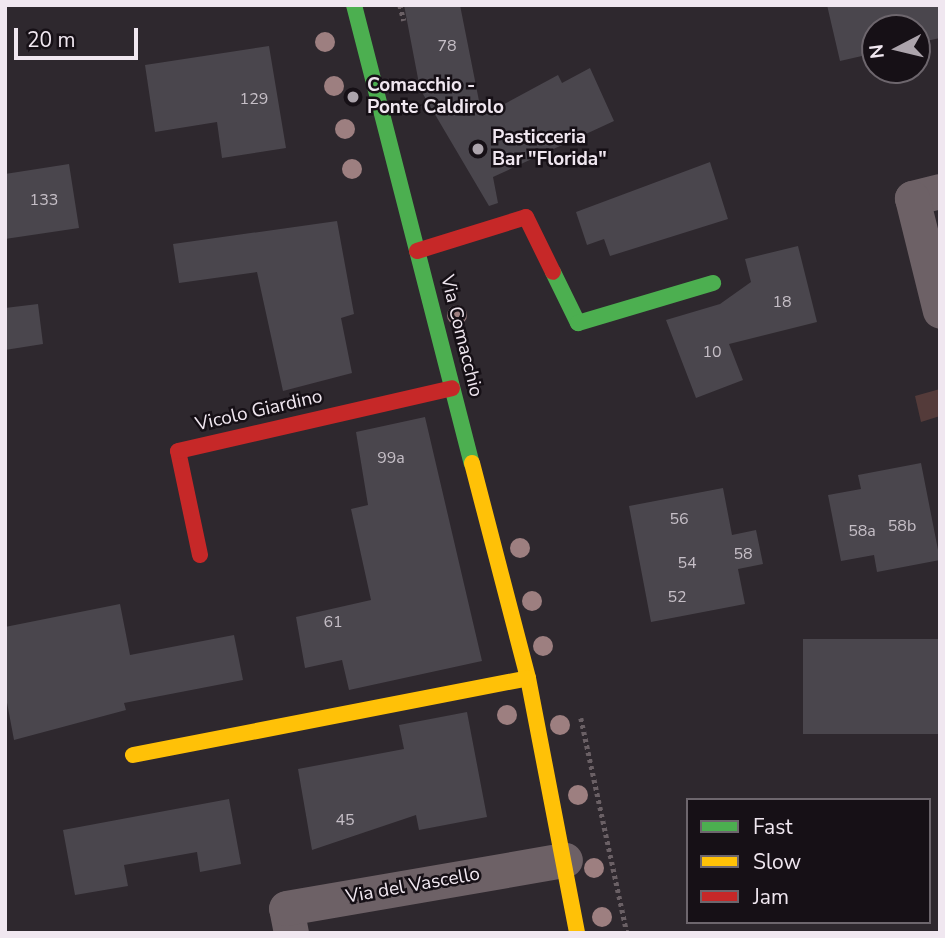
<!DOCTYPE html>
<style>
body{margin:0}
#map{position:relative;width:945px;height:938px;overflow:hidden;background:#2e282e;font-family:"Nunito Sans",sans-serif}
div>[style]{position:absolute}
.green>*{inset:0;background:#543b3a}
.building>*{inset:0;background:#4a464d;transform-origin:0 0}
.path>*{height:4.5px;margin-top:-2.25px;transform-origin:0;background:repeating-linear-gradient(90deg,#6a6065 0 3.5px,transparent 0 7px)}
.street>*{height:35px;margin:-17.5px;padding:0 17.5px;transform-origin:17.5px;border-radius:17.5px;background:#6d6166}
.fast>*{height:16px;margin:-8px;padding:0 8px;transform-origin:8px;border-radius:8px;background:#4caf50}
.slow>*{height:16px;margin:-8px;padding:0 8px;transform-origin:8px;border-radius:8px;background:#ffc107}
.jam>*{height:16px;margin:-8px;padding:0 8px;transform-origin:8px;border-radius:8px;background:#c62828}
.trees>*{width:20px;height:20px;margin:-10px;border-radius:50%;background:#9d7f80}
.dots>*{width:19px;height:19px;translate:-50% -50%;box-sizing:border-box;border:4px solid #161016;border-radius:50%}
span{translate:-50% -50%;white-space:nowrap;text-align:center;line-height:1.15;-webkit-text-stroke:5px #161016;paint-order:stroke}
.number-label{font-size:16px;color:#c6bfc7}
.number-label span{-webkit-text-stroke-width:0}
.poi-label{font-size:19px;color:#f0e7f0;font-weight:700}
.left{translate:0 -50%;text-align:left}
.street-label{font-size:19px;color:#f0e7f0}
.frame{position:absolute;inset:0;border:7px solid #f0e7f0;pointer-events:none}
.legend{position:absolute;left:686px;top:798px;width:245px;height:126px;box-sizing:border-box;background:#161016;border:2px solid #6d666d;margin:0;padding:9px 12px;list-style:none;font-size:21px;color:#f0e7f0}
.legend li{display:flex;align-items:center;gap:14px;height:35px}
.legend b{width:35px;border:2px solid #6d666d}
.north{position:absolute;left:861px;top:14px;width:70px;height:70px;box-sizing:border-box;background:#161016;border:2px solid #6d666d;border-radius:50%;rotate:263deg;font-size:19px;font-weight:700;line-height:28px;text-align:center;color:#f0e7f0}
.north::after{content:'';display:block;margin:auto;width:24px;height:32px;background:#aca4ac;clip-path:polygon(50% 0,100% 100%,50% 72%,0 100%)}
.scale{position:absolute;left:14px;top:28px;width:124px;height:32px;box-sizing:border-box;border:4px solid #f0e7f0;border-top:0;padding-left:9px;font-size:21px;line-height:24px;white-space:nowrap;color:#f0e7f0;-webkit-text-stroke:5px #161016;paint-order:stroke}
</style>
<div id="map">
<div class="green">
<i style="clip-path:polygon(940px 389px,940px 416px,921px 422px,915px 396px)"></i>
</div>
<div class="building">
<i style="clip-path:polygon(404px 5px,460px 5px,482px 116px,558px 75px,562px 83px,590px 68px,614px 121px,493px 177px,498px 203px,489px 206px,420px 89px)"></i>
<i style="clip-path:polygon(827px 5px,940px 5px,940px 38px,917px 43px,917px 28px,875px 28px,875px 53px,840px 61px)"></i>
<i style="clip-path:polygon(269px 46px,286px 148px,222px 158px,217px 122px,155px 132px,145px 65px)"></i>
<i style="clip-path:polygon(710px 162px,728px 219px,610px 256px,604px 239px,587px 245px,576px 212px)"></i>
<i style="clip-path:polygon(69px 164px,79px 228px,5px 239px,5px 174px)"></i>
<i style="clip-path:polygon(337px 221px,354px 314px,341px 318px,352px 373px,283px 391px,257px 272px,179px 283px,173px 244px)"></i>
<i style="clip-path:polygon(798px 246px,817px 322px,729px 344px,743px 380px,696px 398px,666px 320px,720px 304px,751px 282px,745px 259px)"></i>
<i style="clip-path:polygon(38px 304px,43px 344px,5px 350px,5px 308px)"></i>
<i style="clip-path:polygon(425px 417px,482px 661px,349px 690px,342px 660px,305px 668px,296px 617px,371px 600px,351px 509px,368px 505px,356px 432px)"></i>
<i style="clip-path:polygon(921px 463px,940px 560px,877px 572px,874px 555px,841px 561px,828px 495px,861px 489px,858px 475px)"></i>
<i style="clip-path:polygon(723px 488px,732px 535px,756px 530px,763px 564px,738px 569px,745px 604px,651px 622px,629px 506px)"></i>
<i style="clip-path:polygon(120px 604px,130px 655px,234px 635px,243px 680px,124px 703px,126px 710px,14px 740px,5px 692px,5px 627px)"></i>
<i style="left:940px;top:639px;width:95px;height:137px;rotate:90deg"></i>
<i style="clip-path:polygon(467px 712px,487px 817px,419px 830px,416px 815px,312px 850px,298px 769px,404px 749px,399px 725px)"></i>
<i style="clip-path:polygon(229px 799px,241px 864px,200px 872px,197px 852px,124px 865px,128px 886px,75px 895px,63px 830px)"></i>
</div>
<div class="path">
<i style="left:400px;top:5px;width:16px;rotate:76deg"></i>
<i style="left:581px;top:718px;width:220px;rotate:77.9deg"></i>
</div>
<div class="street">
<i style="left:940px;top:191px;width:29px;rotate:166deg"></i>
<i style="left:912px;top:198px;width:116px;rotate:76.1deg"></i>
<i style="left:291px;top:933px;width:25px;rotate:-101deg"></i>
<i style="left:286px;top:908px;width:283px;rotate:-9.8deg"></i>
</div>
<div class="fast">
<i style="left:354px;top:5px;width:473px;rotate:75.6deg"></i>
<i style="left:553px;top:272px;width:57px;rotate:63.9deg"></i>
<i style="left:578px;top:323px;width:141px;rotate:-16.5deg"></i>
</div>
<div class="slow">
<i style="left:472px;top:463px;width:222px;rotate:75.4deg"></i>
<i style="left:528px;top:678px;width:260px;rotate:79.1deg"></i>
<i style="left:133px;top:755px;width:402px;rotate:-11deg"></i>
</div>
<div class="jam">
<i style="left:417px;top:251px;width:114px;rotate:-17.3deg"></i>
<i style="left:526px;top:217px;width:61px;rotate:63.9deg"></i>
<i style="left:200px;top:555px;width:106px;rotate:-101.9deg"></i>
<i style="left:178px;top:451px;width:281px;rotate:-12.9deg"></i>
</div>
<div class="trees">
<i style="left:325px;top:42px"></i>
<i style="left:334px;top:86px"></i>
<i style="left:345px;top:129px"></i>
<i style="left:352px;top:169px"></i>
<i style="left:457px;top:315px"></i>
<i style="left:520px;top:548px"></i>
<i style="left:532px;top:601px"></i>
<i style="left:543px;top:646px"></i>
<i style="left:507px;top:715px"></i>
<i style="left:560px;top:725px"></i>
<i style="left:578px;top:795px"></i>
<i style="left:594px;top:868px"></i>
<i style="left:602px;top:917px"></i>
</div>
<div class="dots">
<i style="left:353px;top:97px;background:#aca4ac"></i>
<i style="left:478px;top:149px;background:#aca4ac"></i>
</div>
<div class="number-label">
<span style="left:447px;top:46px">78</span>
<span style="left:254px;top:99px">129</span>
<span style="left:44px;top:200px">133</span>
<span style="left:782px;top:302px">18</span>
<span style="left:712px;top:352px">10</span>
<span style="left:391px;top:458px">99a</span>
<span style="left:679px;top:519px">56</span>
<span style="left:902px;top:526px">58b</span>
<span style="left:862px;top:531px">58a</span>
<span style="left:743px;top:554px">58</span>
<span style="left:687px;top:563px">54</span>
<span style="left:677px;top:597px">52</span>
<span style="left:333px;top:622px">61</span>
<span style="left:345px;top:820px">45</span>
</div>
<div class="poi-label">
<span class="left" style="left:367px;top:97px">Comacchio -<br>Ponte Caldirolo</span>
<span class="left" style="left:492px;top:149px">Pasticceria<br>Bar "Florida"</span>
</div>
<div class="street-label">
<span style="left:461px;top:336px;rotate:76deg">Via Comacchio</span>
<span style="left:259px;top:411px;rotate:-13deg">Vicolo Giardino</span>
<span style="left:413px;top:886px;rotate:-10deg">Via del Vascello</span>
</div>
<div class="frame"></div>
<ul class="legend">
<li><b style="height:9px;background:#4caf50"></b>Fast</li>
<li><b style="height:9px;background:#ffc107"></b>Slow</li>
<li><b style="height:9px;background:#c62828"></b>Jam</li>
</ul>
<div class="north">N</div>
<div class="scale">20 m</div>
</div>
